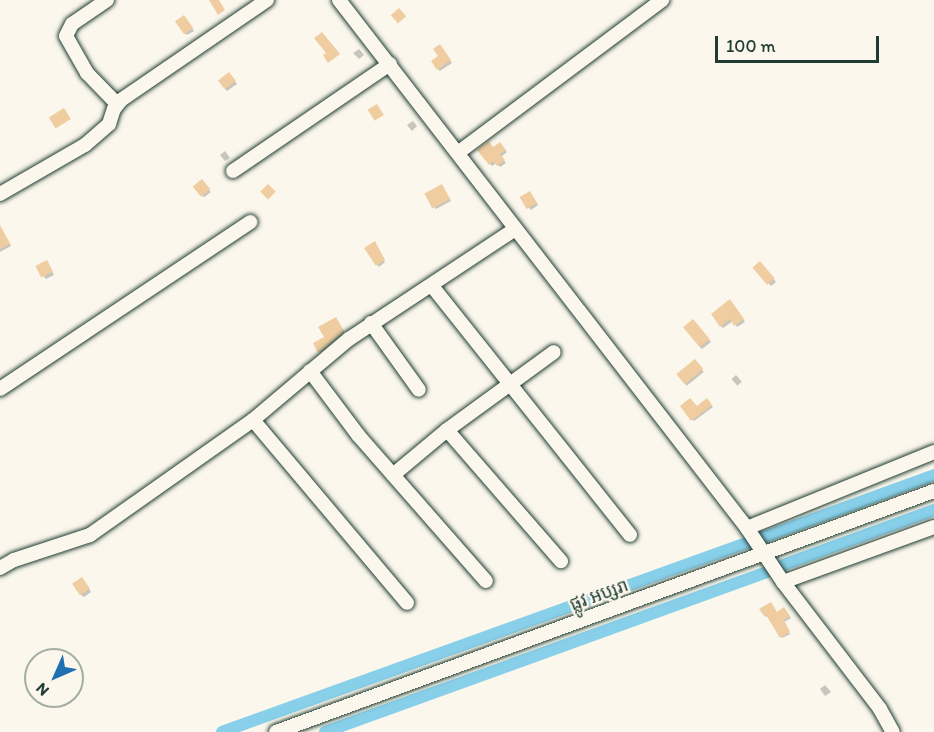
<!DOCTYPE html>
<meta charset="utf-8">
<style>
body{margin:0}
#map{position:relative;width:934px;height:732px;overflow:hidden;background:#fbf7ec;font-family:Itim,"Noto Sans Khmer",sans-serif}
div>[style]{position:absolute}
.shadow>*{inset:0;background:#0003;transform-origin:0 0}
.canal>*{height:12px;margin:-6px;padding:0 6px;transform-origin:6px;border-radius:6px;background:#88d0e9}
.building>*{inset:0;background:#f0cda1;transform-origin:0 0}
.roads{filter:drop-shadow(0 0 2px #1f3d34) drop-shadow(0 0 2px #1f3d34)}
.minor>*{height:14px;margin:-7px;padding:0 7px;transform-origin:7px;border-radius:7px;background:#fbf7ec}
span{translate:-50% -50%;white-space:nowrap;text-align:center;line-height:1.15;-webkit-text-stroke:5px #fbf7ec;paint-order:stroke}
.street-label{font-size:18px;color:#1f3d34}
.north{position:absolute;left:24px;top:648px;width:60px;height:60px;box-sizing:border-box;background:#fbf7ec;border:2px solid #a3ada2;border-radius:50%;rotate:225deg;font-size:16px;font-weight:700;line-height:24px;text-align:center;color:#1f3d34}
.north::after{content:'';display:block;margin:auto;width:21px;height:27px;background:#1f6fb2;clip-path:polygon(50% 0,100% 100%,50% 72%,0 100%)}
.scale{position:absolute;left:715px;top:36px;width:164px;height:27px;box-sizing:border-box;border:3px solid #1f3d34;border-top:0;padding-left:8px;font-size:18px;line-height:21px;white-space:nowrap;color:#1f3d34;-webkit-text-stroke:4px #fbf7ec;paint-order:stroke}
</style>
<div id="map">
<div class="shadow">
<i style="clip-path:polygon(186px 19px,194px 31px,187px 35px,185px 33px)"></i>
<i style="clip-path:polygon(442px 48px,452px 63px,440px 71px,438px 69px)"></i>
<i style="clip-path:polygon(359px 49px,364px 55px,359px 59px,353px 53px)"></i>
<i style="clip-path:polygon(231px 76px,237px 84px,227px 91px,225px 89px)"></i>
<i style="clip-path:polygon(413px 121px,417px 126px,412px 131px,407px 125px)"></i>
<i style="clip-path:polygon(500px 144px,507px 152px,501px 157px,506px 163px,500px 167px,496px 163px,492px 166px,490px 164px,493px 149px)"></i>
<i style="clip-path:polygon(225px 151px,230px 158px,225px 161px,220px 155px)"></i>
<i style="left:202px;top:181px;width:14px;height:9px;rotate:51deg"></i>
<i style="clip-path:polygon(444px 189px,451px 201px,436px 209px,434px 207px)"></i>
<i style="clip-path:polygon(532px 195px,538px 205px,531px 210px,529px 208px)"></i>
<i style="clip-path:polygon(0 238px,7px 238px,11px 246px,0 252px)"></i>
<i style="clip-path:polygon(375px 243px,385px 262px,379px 267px,366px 249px)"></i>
<i style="clip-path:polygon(760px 263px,776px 282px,771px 286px,754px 267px)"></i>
<i style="clip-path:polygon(49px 265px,54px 275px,46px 279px,44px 277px)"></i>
<i style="clip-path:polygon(732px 303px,745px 322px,737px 327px,733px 321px,723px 328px,721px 326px)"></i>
<i style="clip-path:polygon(337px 320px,345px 333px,321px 353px,315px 344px,326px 338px)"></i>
<i style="clip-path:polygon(695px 323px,711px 342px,702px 349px,700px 347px)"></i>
<i style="left:695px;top:361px;width:14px;height:22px;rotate:51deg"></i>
<i style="left:736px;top:375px;width:9px;height:6px;rotate:49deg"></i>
<i style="clip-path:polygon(706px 400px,713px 407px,694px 421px,682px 406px,697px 408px)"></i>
<i style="clip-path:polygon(84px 581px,91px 592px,84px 597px,81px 595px)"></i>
<i style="clip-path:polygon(761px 609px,777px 613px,784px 609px,791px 618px,784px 622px,790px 634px,782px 638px,769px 615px,766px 617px)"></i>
<i style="clip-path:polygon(825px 685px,831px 692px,825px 696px,820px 689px)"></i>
</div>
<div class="canal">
<i style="left:764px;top:537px;width:181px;rotate:-20deg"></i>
<i style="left:783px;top:565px;width:161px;rotate:-20deg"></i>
<i style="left:222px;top:732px;width:557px;rotate:-19.83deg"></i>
<i style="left:325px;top:732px;width:469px;rotate:-19.9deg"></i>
</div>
<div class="building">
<i style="clip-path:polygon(209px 0,219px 0,225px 10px,218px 15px)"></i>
<i style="left:399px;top:8px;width:11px;height:11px;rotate:49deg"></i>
<i style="left:184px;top:15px;width:16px;height:11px;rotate:55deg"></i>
<i style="clip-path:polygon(322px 32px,340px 54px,328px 63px,323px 55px,326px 53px,314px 38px)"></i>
<i style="clip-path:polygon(440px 44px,451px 60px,437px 70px,431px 61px,438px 56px,433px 49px)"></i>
<i style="left:229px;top:72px;width:11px;height:14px;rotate:52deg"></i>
<i style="left:377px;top:104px;width:13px;height:11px;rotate:58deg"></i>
<i style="left:64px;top:108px;width:13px;height:18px;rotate:58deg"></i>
<i style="clip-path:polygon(489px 141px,493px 147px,500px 142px,506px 150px,500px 154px,505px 160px,497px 166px,493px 161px,489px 165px,477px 150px)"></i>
<i style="left:202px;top:179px;width:13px;height:12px;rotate:51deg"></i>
<i style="left:268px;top:184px;width:11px;height:11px;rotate:45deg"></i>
<i style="left:442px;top:184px;width:17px;height:20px;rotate:62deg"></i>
<i style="left:530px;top:191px;width:14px;height:12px;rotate:60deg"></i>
<i style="clip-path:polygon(0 225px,10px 244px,0 249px)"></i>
<i style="clip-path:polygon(375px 241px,385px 260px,376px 266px,364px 248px)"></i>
<i style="left:47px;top:260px;width:13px;height:13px;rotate:63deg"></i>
<i style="left:760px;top:261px;width:23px;height:10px;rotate:50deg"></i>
<i style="clip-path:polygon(730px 299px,744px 319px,734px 326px,730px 319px,720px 327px,711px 314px)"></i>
<i style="clip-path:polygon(336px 317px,344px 331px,318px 353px,313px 343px,324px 337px,318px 327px)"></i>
<i style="left:693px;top:319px;width:26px;height:13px;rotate:50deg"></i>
<i style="left:695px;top:359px;width:13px;height:24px;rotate:51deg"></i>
<i style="clip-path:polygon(690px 398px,697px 406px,707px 398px,712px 405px,691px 421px,680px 406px)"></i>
<i style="left:82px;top:577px;width:14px;height:12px;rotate:56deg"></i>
<i style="clip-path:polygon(771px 602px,777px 612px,784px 607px,790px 616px,784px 620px,790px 632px,780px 638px,766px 615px,764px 616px,759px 609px)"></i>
</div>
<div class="roads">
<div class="minor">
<i style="left:107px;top:0;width:42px;rotate:145.6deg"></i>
<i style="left:72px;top:24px;width:13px;rotate:117deg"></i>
<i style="left:66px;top:36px;width:43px;rotate:60.4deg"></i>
<i style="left:87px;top:73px;width:43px;rotate:45.9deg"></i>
<i style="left:339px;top:0;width:667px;rotate:52.31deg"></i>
<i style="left:747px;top:528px;width:65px;rotate:56.3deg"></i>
<i style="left:783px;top:582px;width:160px;rotate:52.6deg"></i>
<i style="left:880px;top:709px;width:26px;rotate:61deg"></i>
<i style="left:459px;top:152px;width:254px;rotate:-36.8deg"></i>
<i style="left:233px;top:171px;width:190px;rotate:-34.3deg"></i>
<i style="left:0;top:194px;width:98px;rotate:-30deg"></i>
<i style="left:85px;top:145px;width:32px;rotate:-41deg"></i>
<i style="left:109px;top:124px;width:16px;rotate:-72deg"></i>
<i style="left:114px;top:109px;width:11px;rotate:-52deg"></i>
<i style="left:121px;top:100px;width:177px;rotate:-34.4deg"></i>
<i style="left:432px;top:286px;width:318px;rotate:51.5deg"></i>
<i style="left:371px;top:323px;width:82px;rotate:54.4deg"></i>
<i style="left:310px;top:371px;width:80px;rotate:53.1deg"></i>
<i style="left:358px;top:435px;width:194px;rotate:48.8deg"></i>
<i style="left:0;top:389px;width:301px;rotate:-33.7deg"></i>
<i style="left:253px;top:420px;width:239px;rotate:49.9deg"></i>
<i style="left:447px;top:430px;width:174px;rotate:49deg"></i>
<i style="left:393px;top:475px;width:70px;rotate:-39.8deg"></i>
<i style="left:447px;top:430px;width:132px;rotate:-36.1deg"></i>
<i style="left:747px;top:528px;width:202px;rotate:-22.1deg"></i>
<i style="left:0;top:568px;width:16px;rotate:-30deg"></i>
<i style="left:14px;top:560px;width:80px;rotate:-18.2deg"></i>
<i style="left:90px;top:535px;width:199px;rotate:-35.2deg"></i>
<i style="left:253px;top:420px;width:126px;rotate:-40.2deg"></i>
<i style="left:349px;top:339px;width:199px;rotate:-33.5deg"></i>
<i style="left:783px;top:582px;width:161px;rotate:-20deg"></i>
<i style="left:276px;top:732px;width:701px;rotate:-20.12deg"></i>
</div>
</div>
<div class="street-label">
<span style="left:599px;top:595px;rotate:-20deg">ផ្លូវ អប្សរា</span>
</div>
<div class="north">N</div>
<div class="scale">100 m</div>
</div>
